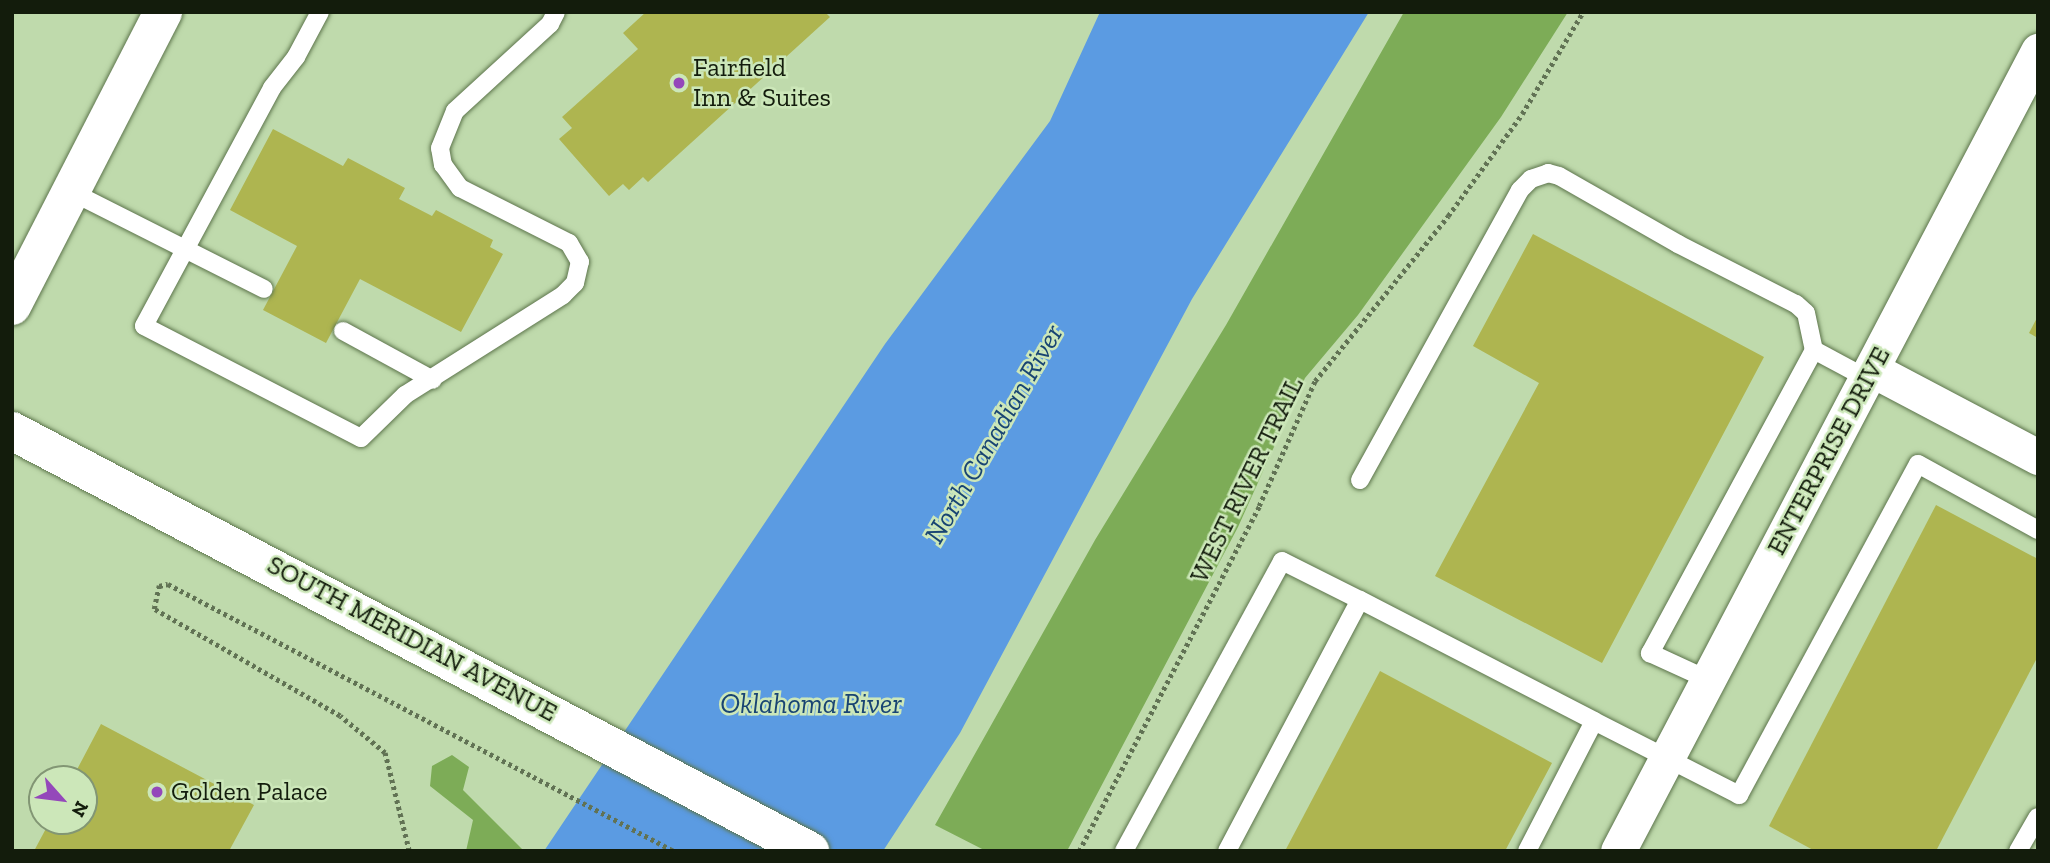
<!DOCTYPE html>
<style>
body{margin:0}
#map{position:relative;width:2050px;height:863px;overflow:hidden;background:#bfdaac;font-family:"Zilla Slab",serif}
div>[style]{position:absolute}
.forest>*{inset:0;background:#7dac57}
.water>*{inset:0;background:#5b9be2}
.building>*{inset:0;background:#aeb550}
.path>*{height:4.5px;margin-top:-2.25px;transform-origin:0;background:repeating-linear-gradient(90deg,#617254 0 3.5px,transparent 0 7px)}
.roads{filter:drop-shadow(0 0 2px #5d754c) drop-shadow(0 0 2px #5d754c)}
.service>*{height:18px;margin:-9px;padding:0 9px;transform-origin:9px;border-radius:9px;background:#fff}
.minor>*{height:35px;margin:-17.5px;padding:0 17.5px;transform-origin:17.5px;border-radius:17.5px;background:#fff}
.secondary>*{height:38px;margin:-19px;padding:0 19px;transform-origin:19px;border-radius:19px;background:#fff}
.dots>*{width:19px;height:19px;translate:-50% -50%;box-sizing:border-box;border:4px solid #cce7b9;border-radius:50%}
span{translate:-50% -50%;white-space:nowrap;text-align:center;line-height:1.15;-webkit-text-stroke:5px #cce7b9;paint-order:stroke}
.poi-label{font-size:26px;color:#131c0c}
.left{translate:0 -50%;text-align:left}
.street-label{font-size:26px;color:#131c0c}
.water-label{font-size:28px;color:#184473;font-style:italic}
.frame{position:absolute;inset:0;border:14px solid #131c0c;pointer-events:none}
.north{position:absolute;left:28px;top:765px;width:70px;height:70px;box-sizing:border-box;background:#cce7b9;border:2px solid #829674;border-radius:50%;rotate:118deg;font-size:19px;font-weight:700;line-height:28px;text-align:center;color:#131c0c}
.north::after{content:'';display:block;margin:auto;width:24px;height:32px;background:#9448ba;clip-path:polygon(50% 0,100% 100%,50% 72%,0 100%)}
</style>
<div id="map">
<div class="forest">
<i style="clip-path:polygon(1404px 12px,1568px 12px,1501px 117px,1358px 315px,1305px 378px,1238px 527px,1067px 851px,986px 851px,935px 825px,1095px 540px,1226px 325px)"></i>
<i style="clip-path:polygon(452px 755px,469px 767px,463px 790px,524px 851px,466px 851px,473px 820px,430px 786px,432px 766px)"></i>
</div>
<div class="water">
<i style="clip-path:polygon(1100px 12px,1369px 12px,1192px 299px,960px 733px,883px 851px,544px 851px,885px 344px,1050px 121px)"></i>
</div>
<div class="building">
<i style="clip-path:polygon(646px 12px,825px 12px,830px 17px,648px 182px,643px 177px,629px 190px,623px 184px,609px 196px,559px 139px,572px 128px,562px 117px,638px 49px,623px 33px)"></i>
<i style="clip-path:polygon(273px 129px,343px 166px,348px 158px,405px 188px,399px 199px,432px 216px,436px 210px,493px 240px,490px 247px,503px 254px,461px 332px,360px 279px,326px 343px,263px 310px,297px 246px,230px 210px)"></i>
<i style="clip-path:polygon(1533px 234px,1764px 357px,1602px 663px,1435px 576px,1539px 383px,1473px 346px)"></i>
<i style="clip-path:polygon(2038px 316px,2038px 338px,2029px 333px)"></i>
<i style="clip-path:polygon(1936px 505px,2038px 559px,2038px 656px,1936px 851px,1815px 851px,1769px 826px)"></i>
<i style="clip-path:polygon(1380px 671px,1552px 763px,1505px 851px,1285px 851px)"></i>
<i style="clip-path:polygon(101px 724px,254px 805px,229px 851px,34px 851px,50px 821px,84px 821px,84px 779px,72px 779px)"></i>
</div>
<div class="path">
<i style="left:409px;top:851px;width:101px;rotate:-103.8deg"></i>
<i style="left:385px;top:753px;width:58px;rotate:-140.6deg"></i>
<i style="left:340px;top:716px;width:215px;rotate:-150.1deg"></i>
<i style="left:154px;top:609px;width:24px;rotate:-78deg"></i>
<i style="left:159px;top:586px;width:9px;rotate:-13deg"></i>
<i style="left:168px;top:584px;width:572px;rotate:27.82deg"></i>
<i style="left:1079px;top:851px;width:389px;rotate:-62.4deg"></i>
<i style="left:1259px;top:506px;width:137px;rotate:-65.9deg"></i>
<i style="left:1315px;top:381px;width:212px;rotate:-51.1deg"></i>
<i style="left:1448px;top:216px;width:126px;rotate:-54deg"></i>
<i style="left:1522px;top:114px;width:119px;rotate:-59.1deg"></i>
</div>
<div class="roads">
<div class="service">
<i style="left:320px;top:12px;width:51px;rotate:118.1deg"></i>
<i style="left:296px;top:57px;width:39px;rotate:128deg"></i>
<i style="left:272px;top:88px;width:270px;rotate:118.3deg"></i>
<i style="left:144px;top:326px;width:244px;rotate:27.3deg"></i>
<i style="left:361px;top:438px;width:62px;rotate:-44.3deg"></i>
<i style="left:405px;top:395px;width:187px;rotate:-32.3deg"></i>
<i style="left:563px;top:295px;width:17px;rotate:-45deg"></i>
<i style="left:575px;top:283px;width:22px;rotate:-77deg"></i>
<i style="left:580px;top:262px;width:22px;rotate:-120deg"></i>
<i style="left:569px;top:243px;width:122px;rotate:-153.2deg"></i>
<i style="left:460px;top:188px;width:29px;rotate:-126deg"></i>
<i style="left:443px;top:165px;width:17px;rotate:-100deg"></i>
<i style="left:440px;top:148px;width:40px;rotate:-68deg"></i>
<i style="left:455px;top:111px;width:129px;rotate:-42.5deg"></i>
<i style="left:550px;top:24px;width:13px;rotate:-63deg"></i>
<i style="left:70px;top:191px;width:217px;rotate:26.8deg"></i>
<i style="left:343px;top:331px;width:102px;rotate:28.6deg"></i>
<i style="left:1814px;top:350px;width:61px;rotate:28.2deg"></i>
<i style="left:1360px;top:480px;width:331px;rotate:-61.1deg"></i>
<i style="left:1520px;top:190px;width:16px;rotate:-45deg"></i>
<i style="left:1531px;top:179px;width:18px;rotate:-19deg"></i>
<i style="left:1548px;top:173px;width:11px;rotate:15deg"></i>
<i style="left:1559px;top:176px;width:137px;rotate:29.7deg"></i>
<i style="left:1678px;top:244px;width:132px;rotate:27deg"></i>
<i style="left:1796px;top:304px;width:13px;rotate:42deg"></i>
<i style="left:1806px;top:313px;width:38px;rotate:78deg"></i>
<i style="left:1814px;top:350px;width:345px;rotate:118.4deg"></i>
<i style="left:1650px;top:653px;width:65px;rotate:24.6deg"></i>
<i style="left:1124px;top:851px;width:330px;rotate:-61.4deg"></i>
<i style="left:1282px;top:561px;width:87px;rotate:26.6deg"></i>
<i style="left:1227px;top:851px;width:284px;rotate:-62.1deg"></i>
<i style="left:1360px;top:600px;width:263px;rotate:27.3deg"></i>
<i style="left:1527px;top:851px;width:146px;rotate:-62.7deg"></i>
<i style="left:1594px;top:721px;width:163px;rotate:27deg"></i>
<i style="left:1739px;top:795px;width:376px;rotate:-61.6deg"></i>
<i style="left:1918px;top:464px;width:137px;rotate:28.8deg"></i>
<i style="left:2018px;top:851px;width:39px;rotate:-60deg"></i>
</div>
<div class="minor">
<i style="left:1873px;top:370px;width:187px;rotate:27.8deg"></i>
<i style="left:1618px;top:851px;width:904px;rotate:-62.3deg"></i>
</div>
<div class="secondary">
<i style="left:12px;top:306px;width:331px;rotate:-62.8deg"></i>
<i style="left:12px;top:431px;width:902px;rotate:27.76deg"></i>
</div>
</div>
<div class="dots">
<i style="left:679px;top:83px;background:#9448ba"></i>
<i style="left:157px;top:792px;background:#9448ba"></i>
</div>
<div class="poi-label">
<span class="left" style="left:693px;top:83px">Fairfield<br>Inn &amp; Suites</span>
<span class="left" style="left:171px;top:792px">Golden Palace</span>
</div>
<div class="street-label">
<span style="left:1829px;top:451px;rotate:-62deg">ENTERPRISE DRIVE</span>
<span style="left:1247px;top:480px;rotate:-64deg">WEST RIVER TRAIL</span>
<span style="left:412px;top:639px;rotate:28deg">SOUTH MERIDIAN AVENUE</span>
</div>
<div class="water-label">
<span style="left:994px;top:434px;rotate:-60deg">North Canadian River</span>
<span style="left:811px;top:704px">Oklahoma River</span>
</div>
<div class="frame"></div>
<div class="north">N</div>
</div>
